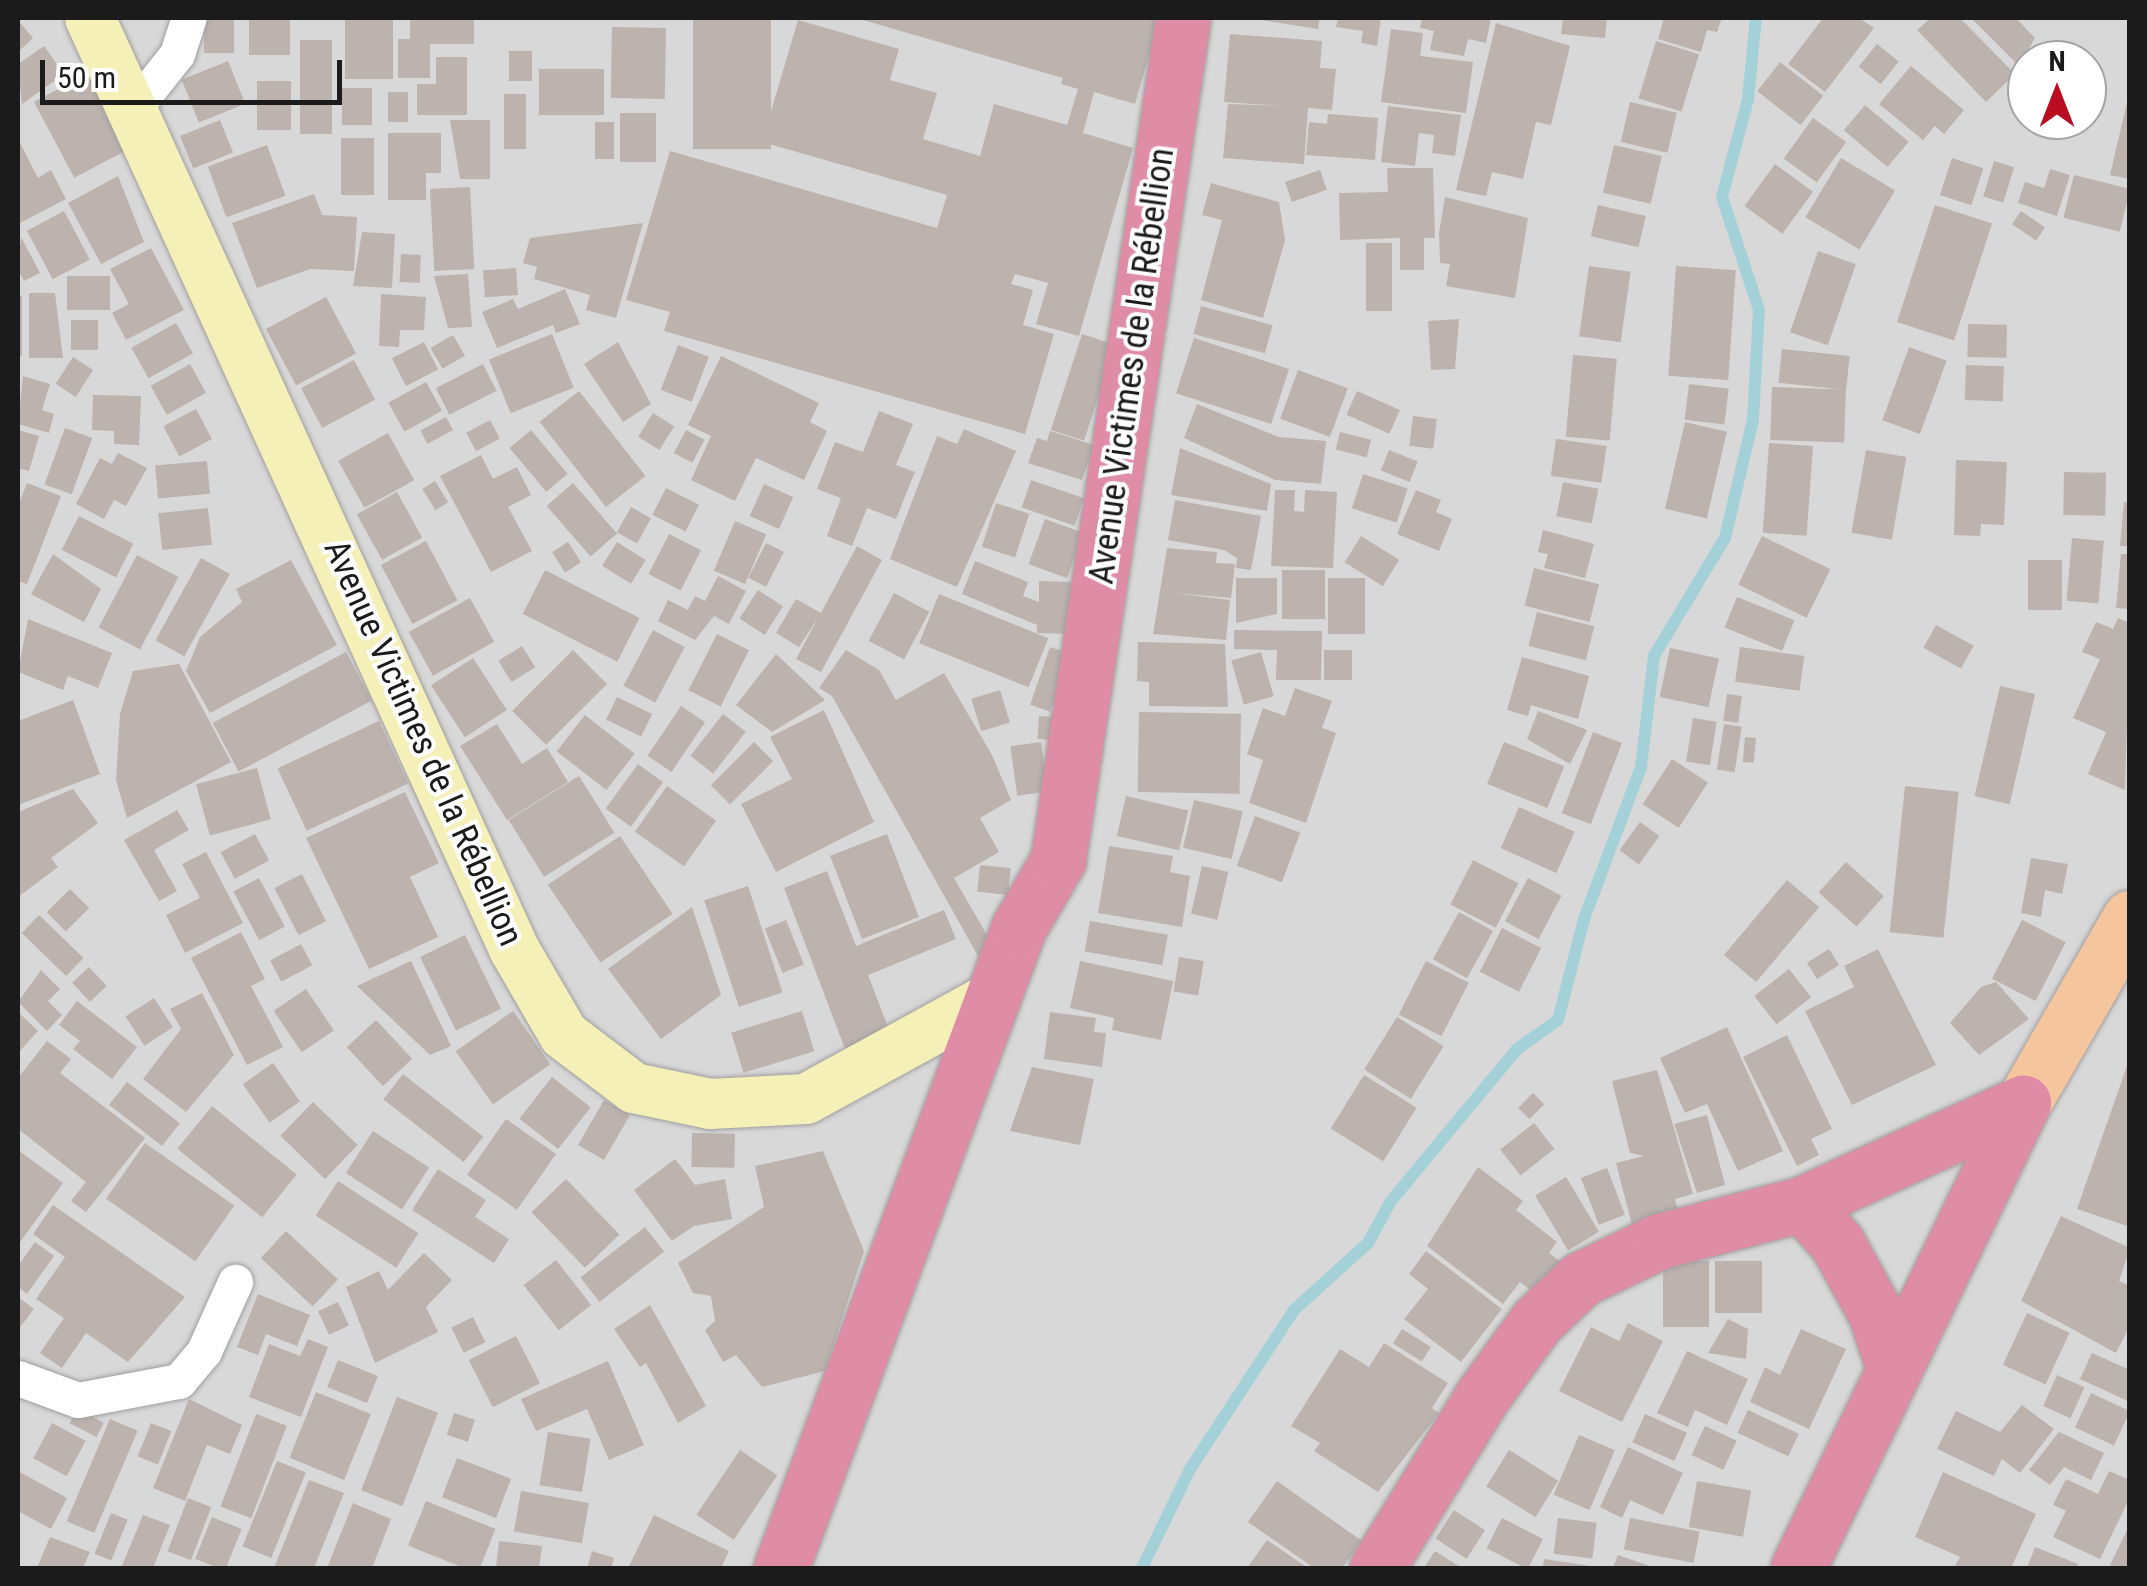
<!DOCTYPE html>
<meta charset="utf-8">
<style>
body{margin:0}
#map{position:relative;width:2147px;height:1586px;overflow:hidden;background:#ece7e1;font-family:"Roboto Condensed",sans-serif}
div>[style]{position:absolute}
.residential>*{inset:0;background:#d9d8d8}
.stream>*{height:12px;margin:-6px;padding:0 6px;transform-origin:6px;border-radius:6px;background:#a4d1d7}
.building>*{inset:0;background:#bcb2ae;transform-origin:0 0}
.roads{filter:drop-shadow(0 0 2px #9f9f9f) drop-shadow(0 0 2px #9f9f9f)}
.street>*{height:35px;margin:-17.5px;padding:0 17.5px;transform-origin:17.5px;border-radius:17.5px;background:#fff}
.secondary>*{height:50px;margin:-25px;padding:0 25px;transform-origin:25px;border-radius:25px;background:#f4f0b7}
.primary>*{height:55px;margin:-27.5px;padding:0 27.5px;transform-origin:27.5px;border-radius:27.5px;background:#f5c59d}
.highway>*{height:55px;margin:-27.5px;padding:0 27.5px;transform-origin:27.5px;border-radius:27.5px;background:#df8da6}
span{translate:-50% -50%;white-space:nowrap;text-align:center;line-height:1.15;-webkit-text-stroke:8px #fff;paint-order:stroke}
.street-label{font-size:35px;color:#1b1b1b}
.frame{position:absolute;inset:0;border:20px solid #1b1b1b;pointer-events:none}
.north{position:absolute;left:2007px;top:40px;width:100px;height:100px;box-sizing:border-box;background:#fff;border:2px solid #a4a4a4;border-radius:50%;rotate:0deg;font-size:28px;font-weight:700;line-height:40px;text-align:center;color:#1b1b1b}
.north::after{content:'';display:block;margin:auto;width:35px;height:45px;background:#b90d21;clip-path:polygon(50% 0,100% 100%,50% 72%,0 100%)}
.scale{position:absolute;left:40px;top:60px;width:302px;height:45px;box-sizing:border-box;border:5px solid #1b1b1b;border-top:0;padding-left:12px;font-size:30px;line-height:35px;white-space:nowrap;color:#1b1b1b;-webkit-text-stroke:8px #fff;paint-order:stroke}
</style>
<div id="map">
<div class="residential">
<i style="clip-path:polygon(evenodd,18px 18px,2129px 18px,2129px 1568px,18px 1568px,18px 18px,2027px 60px,2087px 60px,2087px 120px,2027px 120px,2027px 60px)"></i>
</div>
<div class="stream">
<i style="left:1142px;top:1568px;width:110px;rotate:-64.1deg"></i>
<i style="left:1190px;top:1469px;width:190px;rotate:-56.8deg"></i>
<i style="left:1294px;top:1310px;width:100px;rotate:-42.2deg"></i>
<i style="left:1368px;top:1243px;width:48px;rotate:-61.3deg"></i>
<i style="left:1391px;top:1201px;width:197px;rotate:-50.3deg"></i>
<i style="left:1517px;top:1049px;width:50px;rotate:-35.3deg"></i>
<i style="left:1558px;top:1020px;width:104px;rotate:-75.6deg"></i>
<i style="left:1584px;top:919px;width:162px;rotate:-69.4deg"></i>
<i style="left:1641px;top:767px;width:112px;rotate:-83.3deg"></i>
<i style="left:1654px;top:656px;width:138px;rotate:-59deg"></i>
<i style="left:1725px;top:538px;width:121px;rotate:-76.7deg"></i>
<i style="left:1753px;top:420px;width:110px;rotate:-86.9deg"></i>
<i style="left:1759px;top:310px;width:119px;rotate:-108.1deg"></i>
<i style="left:1722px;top:197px;width:101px;rotate:-75.1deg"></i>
<i style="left:1748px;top:99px;width:81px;rotate:-84.4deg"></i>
</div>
<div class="building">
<i style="left:204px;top:18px;width:30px;height:35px"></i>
<i style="left:249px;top:18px;width:41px;height:37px"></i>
<i style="left:345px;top:18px;width:48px;height:61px"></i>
<i style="clip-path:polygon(410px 18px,474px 18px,474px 44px,430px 44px,430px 78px,398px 78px,398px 39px,410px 39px)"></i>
<i style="left:693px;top:18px;width:78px;height:131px"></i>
<i style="clip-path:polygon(856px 18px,1160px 18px,1135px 104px,1094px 92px,1083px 133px,1133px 148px,1079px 336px,1036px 324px,1048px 283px,1015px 274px,1011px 284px,1033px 290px,1023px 325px,1054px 334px,1025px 434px,664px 331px,670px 312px,626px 300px,670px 151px,937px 228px,947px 195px,762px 142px,798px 20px,899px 49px,890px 80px,937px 93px,923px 139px,980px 156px,994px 104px,1067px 125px,1078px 89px,1061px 84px,1063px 78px)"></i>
<i style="clip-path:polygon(1247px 18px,1320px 18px,1318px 29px)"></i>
<i style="clip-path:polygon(1338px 18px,1381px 18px,1377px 46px,1361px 43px,1363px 31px,1336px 27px)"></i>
<i style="clip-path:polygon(1422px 18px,1491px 18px,1486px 43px,1468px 39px,1464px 56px,1430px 50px,1434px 31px,1420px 28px)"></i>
<i style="clip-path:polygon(1563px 18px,1607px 18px,1605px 38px,1561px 34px)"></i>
<i style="clip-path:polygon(1664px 18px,1722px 18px,1717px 32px,1707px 30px,1701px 52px,1658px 39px)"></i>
<i style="clip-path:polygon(1823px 18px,1859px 18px,1874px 28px,1825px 92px,1788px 64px)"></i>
<i style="clip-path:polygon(1931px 18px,1960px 18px,2015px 74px,1986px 102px,1917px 30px)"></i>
<i style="clip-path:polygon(1971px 18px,2016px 18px,2035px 38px,2019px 66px)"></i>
<i style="clip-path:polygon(18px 20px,33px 38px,18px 52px)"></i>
<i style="clip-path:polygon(1496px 23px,1570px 46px,1551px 125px,1536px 122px,1523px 179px,1492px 172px,1486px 196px,1456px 190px)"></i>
<i style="left:612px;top:27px;width:54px;height:71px;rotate:1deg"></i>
<i style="clip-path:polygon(1391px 29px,1423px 33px,1420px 56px,1473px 62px,1466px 113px,1381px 102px)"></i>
<i style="clip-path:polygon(1230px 34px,1322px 41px,1320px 68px,1336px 69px,1332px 110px,1308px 108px,1304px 164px,1223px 158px,1228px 104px,1283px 106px,1224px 102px)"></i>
<i style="left:300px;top:40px;width:32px;height:94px"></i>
<i style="left:1656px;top:41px;width:45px;height:60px;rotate:17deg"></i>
<i style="left:1877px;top:44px;width:28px;height:29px;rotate:39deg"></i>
<i style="clip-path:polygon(44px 46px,64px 74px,22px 104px,18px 64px)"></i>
<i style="left:509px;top:51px;width:23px;height:30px"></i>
<i style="clip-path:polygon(436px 57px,467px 57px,467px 115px,417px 115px,417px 84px,436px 84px)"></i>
<i style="left:228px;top:61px;width:46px;height:50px;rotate:68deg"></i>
<i style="left:1780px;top:62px;width:55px;height:37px;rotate:38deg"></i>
<i style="clip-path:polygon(1911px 66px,1964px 110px,1944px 134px,1935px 126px,1923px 140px,1879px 104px)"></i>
<i style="left:539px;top:69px;width:65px;height:46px"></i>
<i style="left:94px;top:70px;width:86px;height:68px;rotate:62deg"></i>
<i style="left:257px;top:81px;width:34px;height:49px"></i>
<i style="left:342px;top:88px;width:30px;height:37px"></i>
<i style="left:388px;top:92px;width:20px;height:30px"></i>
<i style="left:504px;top:94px;width:22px;height:55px"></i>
<i style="clip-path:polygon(2128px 98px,2130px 99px,2130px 179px,2110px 175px)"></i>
<i style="left:1630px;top:102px;width:48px;height:41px;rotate:13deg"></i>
<i style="left:1865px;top:105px;width:57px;height:33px;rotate:40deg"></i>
<i style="clip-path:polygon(1388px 106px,1461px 115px,1455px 156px,1432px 153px,1434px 135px,1419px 133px,1415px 166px,1381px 162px)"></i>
<i style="left:620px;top:113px;width:36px;height:49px"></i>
<i style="clip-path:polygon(1328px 114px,1378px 118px,1375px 160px,1306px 155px,1309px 122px,1327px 124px)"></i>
<i style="left:1813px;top:118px;width:41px;height:50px;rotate:36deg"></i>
<i style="left:220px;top:120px;width:35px;height:43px;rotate:68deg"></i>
<i style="clip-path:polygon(450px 120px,490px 120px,490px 179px,460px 179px)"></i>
<i style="left:595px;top:122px;width:19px;height:37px"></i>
<i style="clip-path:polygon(388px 133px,441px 133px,441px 173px,426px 173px,426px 200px,388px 200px)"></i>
<i style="left:341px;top:138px;width:33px;height:57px"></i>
<i style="clip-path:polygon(18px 139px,38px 178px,51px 170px,66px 199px,18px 224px)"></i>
<i style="left:267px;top:145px;width:54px;height:63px;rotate:70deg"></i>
<i style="left:1614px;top:145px;width:49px;height:49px;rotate:13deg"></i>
<i style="left:1841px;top:158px;width:63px;height:69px;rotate:31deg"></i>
<i style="left:1952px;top:158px;width:33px;height:39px;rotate:18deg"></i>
<i style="left:1994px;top:161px;width:21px;height:37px;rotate:17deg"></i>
<i style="left:1775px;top:164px;width:47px;height:52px;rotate:36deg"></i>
<i style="clip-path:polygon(1387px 168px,1433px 168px,1435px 238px,1424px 238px,1424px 270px,1400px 270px,1400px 238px,1340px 240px,1339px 193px,1388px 192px)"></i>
<i style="clip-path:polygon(2050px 169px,2070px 175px,2057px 216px,2018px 203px,2025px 182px,2044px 188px)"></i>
<i style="left:1320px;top:170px;width:21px;height:37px;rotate:71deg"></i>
<i style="left:2074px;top:175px;width:58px;height:44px;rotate:14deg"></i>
<i style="clip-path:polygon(118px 176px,144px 242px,101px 264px,68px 203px)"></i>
<i style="clip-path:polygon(1211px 183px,1279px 202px,1285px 240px,1263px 318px,1201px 300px,1222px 220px,1202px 215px)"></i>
<i style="left:470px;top:187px;width:82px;height:40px;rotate:87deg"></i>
<i style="clip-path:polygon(314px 194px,322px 215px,357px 217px,354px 271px,310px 269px,257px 288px,232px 223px)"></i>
<i style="clip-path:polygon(1445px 197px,1528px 218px,1515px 298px,1446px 286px,1450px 264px,1440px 263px,1439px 233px)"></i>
<i style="left:1598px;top:205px;width:49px;height:32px;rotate:13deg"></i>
<i style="left:1935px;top:205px;width:60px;height:123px;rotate:18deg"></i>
<i style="left:64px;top:211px;width:55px;height:42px;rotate:62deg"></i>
<i style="left:2021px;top:211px;width:29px;height:16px;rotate:34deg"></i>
<i style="clip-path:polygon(643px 223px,616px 318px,586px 310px,590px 295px,534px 279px,537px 267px,523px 263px,530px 238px)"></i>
<i style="clip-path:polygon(362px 232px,395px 234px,392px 288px,353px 286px)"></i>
<i style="clip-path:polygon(21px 237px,40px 273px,24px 281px,18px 270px)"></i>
<i style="left:1366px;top:243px;width:26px;height:68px"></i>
<i style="clip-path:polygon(151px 248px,184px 310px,126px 340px,112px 313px,129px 304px,110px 269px)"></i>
<i style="left:1818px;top:251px;width:40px;height:86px;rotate:19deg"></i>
<i style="left:401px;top:254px;width:20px;height:28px;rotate:3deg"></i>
<i style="left:1589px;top:266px;width:42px;height:71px;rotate:8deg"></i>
<i style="left:1676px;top:266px;width:60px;height:110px;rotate:4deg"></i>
<i style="left:516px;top:268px;width:27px;height:33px;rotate:86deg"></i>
<i style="clip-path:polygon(468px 274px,472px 327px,448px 328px,434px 276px)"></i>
<i style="left:67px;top:276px;width:43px;height:34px"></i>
<i style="clip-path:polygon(565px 289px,580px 324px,556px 333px,553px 325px,497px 348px,482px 312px,513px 299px,518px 309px)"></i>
<i style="clip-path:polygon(29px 293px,55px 293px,63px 358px,29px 358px)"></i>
<i style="clip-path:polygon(381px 294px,426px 297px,424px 330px,400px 330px,399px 347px,379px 346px)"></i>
<i style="left:18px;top:296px;width:4px;height:60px"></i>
<i style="left:326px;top:297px;width:64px;height:68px;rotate:62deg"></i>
<i style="left:1201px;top:306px;width:74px;height:29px;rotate:15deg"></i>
<i style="clip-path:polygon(1459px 319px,1455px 369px,1431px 370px,1428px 321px)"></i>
<i style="left:71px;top:320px;width:27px;height:30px"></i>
<i style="left:176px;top:323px;width:35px;height:51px;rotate:61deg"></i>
<i style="left:1968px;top:324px;width:39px;height:33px;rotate:1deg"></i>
<i style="left:552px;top:334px;width:58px;height:68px;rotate:68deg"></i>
<i style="left:1082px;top:334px;width:35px;height:101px;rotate:18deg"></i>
<i style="left:453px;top:335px;width:24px;height:26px;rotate:60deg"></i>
<i style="left:1194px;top:338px;width:100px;height:58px;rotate:18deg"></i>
<i style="left:424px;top:342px;width:31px;height:36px;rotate:63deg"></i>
<i style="clip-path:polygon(618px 342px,651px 404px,623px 422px,584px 364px)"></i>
<i style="left:678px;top:345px;width:33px;height:48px;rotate:21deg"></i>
<i style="left:1909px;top:347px;width:40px;height:78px;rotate:20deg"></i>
<i style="left:1782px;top:349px;width:68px;height:34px;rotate:6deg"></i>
<i style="left:1573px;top:355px;width:44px;height:82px;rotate:5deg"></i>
<i style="clip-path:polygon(721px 356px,819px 403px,810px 422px,827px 431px,804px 480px,756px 458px,735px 501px,691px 480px,711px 436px,688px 425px)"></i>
<i style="left:73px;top:357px;width:24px;height:32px;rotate:33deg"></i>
<i style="left:354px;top:360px;width:45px;height:60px;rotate:62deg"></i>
<i style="left:190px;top:364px;width:33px;height:45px;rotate:61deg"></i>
<i style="left:483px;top:364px;width:30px;height:53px;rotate:63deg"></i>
<i style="left:1966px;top:365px;width:38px;height:35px;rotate:2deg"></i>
<i style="left:1298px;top:370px;width:53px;height:52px;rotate:20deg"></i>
<i style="clip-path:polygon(23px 376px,50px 384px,42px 410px,54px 414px,49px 433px,18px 424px)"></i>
<i style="left:426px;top:382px;width:33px;height:43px;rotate:61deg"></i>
<i style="left:1689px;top:384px;width:40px;height:36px;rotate:7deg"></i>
<i style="left:1772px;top:387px;width:74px;height:53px;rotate:2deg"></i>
<i style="left:579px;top:391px;width:108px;height:50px;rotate:52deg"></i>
<i style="left:1357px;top:391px;width:47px;height:26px;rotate:24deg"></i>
<i style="clip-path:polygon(93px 395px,141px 396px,139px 445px,114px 444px,114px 431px,92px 430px)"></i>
<i style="clip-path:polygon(1197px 404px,1279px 437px,1326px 441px,1321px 484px,1275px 480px,1184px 438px)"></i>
<i style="left:196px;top:409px;width:34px;height:37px;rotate:62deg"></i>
<i style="clip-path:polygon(879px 411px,913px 424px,896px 465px,915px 472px,896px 519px,867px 508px,852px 546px,827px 536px,841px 498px,817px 489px,835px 442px,863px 452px)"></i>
<i style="left:653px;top:413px;width:25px;height:28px;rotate:32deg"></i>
<i style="left:1413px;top:416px;width:24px;height:30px;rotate:7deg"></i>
<i style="left:446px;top:417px;width:15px;height:29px;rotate:62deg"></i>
<i style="left:490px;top:420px;width:21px;height:27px;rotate:62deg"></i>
<i style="left:1685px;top:422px;width:43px;height:89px;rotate:13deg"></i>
<i style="left:65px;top:428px;width:29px;height:60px;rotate:20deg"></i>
<i style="clip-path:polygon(964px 429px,1016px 451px,957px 587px,890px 559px,937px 436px,957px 444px)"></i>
<i style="clip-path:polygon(18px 430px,39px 436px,29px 471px,18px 468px)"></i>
<i style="left:531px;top:430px;width:57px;height:28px;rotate:50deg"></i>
<i style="left:686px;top:430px;width:21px;height:26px;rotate:28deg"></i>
<i style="clip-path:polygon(1050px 431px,1094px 445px,1082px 480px,1028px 463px,1037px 438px,1047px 441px)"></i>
<i style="left:1340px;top:432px;width:32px;height:18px;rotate:14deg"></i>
<i style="left:388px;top:433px;width:54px;height:57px;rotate:61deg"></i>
<i style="left:1556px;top:439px;width:51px;height:37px;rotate:8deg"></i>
<i style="left:1769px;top:443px;width:44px;height:90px;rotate:4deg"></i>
<i style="clip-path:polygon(1180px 448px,1271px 484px,1267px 511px,1171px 495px)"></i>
<i style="left:1389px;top:450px;width:31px;height:22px;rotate:22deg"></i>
<i style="left:1866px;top:450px;width:41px;height:84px;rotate:10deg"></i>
<i style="clip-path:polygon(118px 453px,147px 468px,126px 506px,114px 500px,104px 519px,76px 504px,100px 458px,112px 464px)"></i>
<i style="clip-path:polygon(481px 455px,493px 479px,517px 467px,531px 495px,508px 507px,532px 551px,491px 572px,440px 476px)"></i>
<i style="clip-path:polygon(1956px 460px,2007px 462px,2004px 525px,1981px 524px,1980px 536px,1954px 535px)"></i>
<i style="left:207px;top:461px;width:33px;height:52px;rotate:85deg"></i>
<i style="left:2064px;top:472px;width:42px;height:43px;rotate:1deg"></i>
<i style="left:1363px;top:474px;width:47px;height:36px;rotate:18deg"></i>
<i style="left:1031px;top:480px;width:56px;height:29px;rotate:19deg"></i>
<i style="left:435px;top:481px;width:25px;height:15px;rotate:58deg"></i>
<i style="left:1563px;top:482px;width:36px;height:35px;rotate:11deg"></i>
<i style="clip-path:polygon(27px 483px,61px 496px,27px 584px,18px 581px,18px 506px)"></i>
<i style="left:573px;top:483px;width:67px;height:35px;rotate:49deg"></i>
<i style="left:764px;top:484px;width:32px;height:35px;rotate:24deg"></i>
<i style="left:666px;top:488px;width:37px;height:30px;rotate:27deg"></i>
<i style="clip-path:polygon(1275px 490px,1295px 490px,1294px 511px,1304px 512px,1305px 490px,1337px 492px,1333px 568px,1271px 566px)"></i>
<i style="clip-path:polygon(1416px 490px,1441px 500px,1436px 512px,1452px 519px,1439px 551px,1397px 534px)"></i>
<i style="left:397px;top:492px;width:52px;height:46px;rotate:61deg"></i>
<i style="clip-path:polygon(1175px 500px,1261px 516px,1251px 570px,1236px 568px,1237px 558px,1224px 550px,1168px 540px)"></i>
<i style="clip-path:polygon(2124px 502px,2130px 503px,2130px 546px,2120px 546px)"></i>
<i style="left:996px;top:503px;width:35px;height:46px;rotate:18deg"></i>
<i style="left:631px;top:507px;width:23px;height:29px;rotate:29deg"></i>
<i style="left:208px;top:508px;width:37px;height:50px;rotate:84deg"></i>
<i style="left:79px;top:516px;width:61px;height:38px;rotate:27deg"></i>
<i style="left:1045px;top:519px;width:41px;height:48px;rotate:20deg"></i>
<i style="left:735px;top:521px;width:34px;height:54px;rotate:23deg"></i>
<i style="clip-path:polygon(1543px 530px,1594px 544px,1585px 578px,1544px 568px,1548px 554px,1538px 552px)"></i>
<i style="left:669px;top:534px;width:36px;height:45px;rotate:27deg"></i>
<i style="left:1361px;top:536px;width:45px;height:31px;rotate:32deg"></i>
<i style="left:1762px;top:536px;width:76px;height:54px;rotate:26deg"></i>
<i style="left:2072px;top:538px;width:32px;height:63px;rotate:5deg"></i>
<i style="left:426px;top:541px;width:67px;height:51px;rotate:62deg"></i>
<i style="left:568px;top:542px;width:24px;height:19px;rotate:57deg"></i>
<i style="left:617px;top:542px;width:34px;height:28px;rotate:32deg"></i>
<i style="left:766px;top:543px;width:20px;height:39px;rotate:27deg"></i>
<i style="clip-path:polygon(857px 546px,882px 560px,821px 672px,796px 659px,818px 618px,799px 647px,776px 633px,796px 599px,821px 613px)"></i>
<i style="clip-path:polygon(1167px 548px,1217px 552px,1216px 563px,1235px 564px,1231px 598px,1174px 593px,1230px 600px,1226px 640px,1153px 634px)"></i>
<i style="clip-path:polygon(53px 554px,101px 589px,84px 622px,31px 594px)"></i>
<i style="clip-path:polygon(2121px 554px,2130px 554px,2130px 609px,2116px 608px)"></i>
<i style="left:137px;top:555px;width:47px;height:82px;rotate:28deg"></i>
<i style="left:201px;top:558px;width:33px;height:94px;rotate:29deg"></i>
<i style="clip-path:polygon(291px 560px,337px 645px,210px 713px,186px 671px,200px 637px,242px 602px,236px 589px)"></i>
<i style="left:2028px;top:560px;width:34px;height:50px"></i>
<i style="clip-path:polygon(975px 561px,1028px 582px,1023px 596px,1039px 602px,1039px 581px,1071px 582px,1070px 634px,1037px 633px,1037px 625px,962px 594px)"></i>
<i style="left:1534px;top:568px;width:67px;height:39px;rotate:14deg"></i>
<i style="left:545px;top:570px;width:106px;height:49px;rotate:27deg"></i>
<i style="left:1282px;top:570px;width:43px;height:49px"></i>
<i style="clip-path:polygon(718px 576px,746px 591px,729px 624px,714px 616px,695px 640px,658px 621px,668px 600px,688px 610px,695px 596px,705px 601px)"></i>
<i style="clip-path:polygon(1236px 578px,1277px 578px,1277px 614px,1236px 623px)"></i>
<i style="left:1328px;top:578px;width:37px;height:56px"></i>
<i style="left:758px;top:590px;width:30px;height:34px;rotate:33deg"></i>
<i style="left:894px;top:593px;width:40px;height:54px;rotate:28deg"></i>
<i style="left:939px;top:594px;width:118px;height:53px;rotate:22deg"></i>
<i style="left:1737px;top:597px;width:62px;height:33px;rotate:22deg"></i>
<i style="left:470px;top:598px;width:50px;height:70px;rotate:61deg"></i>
<i style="left:1537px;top:612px;width:59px;height:35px;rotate:14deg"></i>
<i style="clip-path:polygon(2118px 618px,2130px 623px,2125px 790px,2088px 774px,2106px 732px,2073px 718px,2100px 659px,2082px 652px,2096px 622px,2113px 629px)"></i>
<i style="clip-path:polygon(28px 619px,112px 653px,98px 688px,68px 676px,63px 690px,18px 672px)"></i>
<i style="left:1936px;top:625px;width:43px;height:26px;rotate:29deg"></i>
<i style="left:653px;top:630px;width:36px;height:63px;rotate:28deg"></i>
<i style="clip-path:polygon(1234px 630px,1322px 631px,1321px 680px,1276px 680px,1277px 650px,1234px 649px)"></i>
<i style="left:717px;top:634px;width:36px;height:63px;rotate:27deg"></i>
<i style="clip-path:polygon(1138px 642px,1225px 644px,1228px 707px,1149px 706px,1149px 682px,1137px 681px)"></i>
<i style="left:522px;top:646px;width:25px;height:28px;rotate:58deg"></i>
<i style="left:1050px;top:647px;width:21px;height:61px;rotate:19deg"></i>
<i style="left:1740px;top:647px;width:65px;height:35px;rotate:8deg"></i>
<i style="left:1670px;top:648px;width:50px;height:50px;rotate:12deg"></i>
<i style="left:573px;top:650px;width:48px;height:86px;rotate:45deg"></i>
<i style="clip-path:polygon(846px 650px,879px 670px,896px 700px,944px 673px,992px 755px,1011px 800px,980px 818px,999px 852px,954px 878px,994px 947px,978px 956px,832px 696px,819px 688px)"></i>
<i style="left:1324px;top:650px;width:28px;height:30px"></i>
<i style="left:346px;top:652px;width:55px;height:151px;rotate:62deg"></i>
<i style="left:1261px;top:652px;width:46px;height:31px;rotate:74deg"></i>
<i style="clip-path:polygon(776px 654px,825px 700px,772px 732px,736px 705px)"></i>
<i style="clip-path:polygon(1522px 657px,1589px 676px,1578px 719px,1531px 705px,1528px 716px,1507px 710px)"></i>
<i style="left:473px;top:658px;width:62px;height:50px;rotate:57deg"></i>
<i style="clip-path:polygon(179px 664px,231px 762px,127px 818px,116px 780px,120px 714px,133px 671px)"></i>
<i style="left:2000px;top:686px;width:36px;height:113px;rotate:13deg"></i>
<i style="clip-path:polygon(1295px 688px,1332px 701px,1322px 728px,1336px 733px,1306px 823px,1249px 803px,1263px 760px,1247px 754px,1263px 708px,1285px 716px)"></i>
<i style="left:1000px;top:690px;width:34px;height:30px;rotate:73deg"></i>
<i style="left:1727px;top:694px;width:15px;height:27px;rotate:8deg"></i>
<i style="left:617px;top:697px;width:39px;height:25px;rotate:26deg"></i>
<i style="clip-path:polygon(73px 700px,100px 774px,18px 805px,18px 721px)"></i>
<i style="left:681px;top:706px;width:29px;height:60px;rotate:34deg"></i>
<i style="clip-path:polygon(824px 710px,874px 822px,776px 872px,741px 804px,792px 779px,770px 737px)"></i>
<i style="clip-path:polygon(1538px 711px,1587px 730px,1570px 764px,1527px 739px)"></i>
<i style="left:1139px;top:712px;width:102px;height:80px;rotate:1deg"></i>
<i style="left:723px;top:714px;width:29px;height:53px;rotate:38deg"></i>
<i style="left:585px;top:715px;width:63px;height:46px;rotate:38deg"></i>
<i style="left:1039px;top:716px;width:15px;height:23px;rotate:4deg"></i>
<i style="left:1693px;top:718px;width:24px;height:44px;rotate:9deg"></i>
<i style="left:379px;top:721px;width:69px;height:112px;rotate:65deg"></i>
<i style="clip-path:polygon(497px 724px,522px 764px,547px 748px,568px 782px,507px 820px,460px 746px)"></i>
<i style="left:1724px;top:724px;width:18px;height:46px;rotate:9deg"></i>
<i style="left:1593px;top:732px;width:31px;height:87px;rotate:21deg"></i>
<i style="left:1745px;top:737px;width:11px;height:25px;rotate:5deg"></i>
<i style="left:754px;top:742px;width:27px;height:61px;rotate:45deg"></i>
<i style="left:1041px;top:742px;width:50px;height:31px;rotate:82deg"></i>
<i style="left:1504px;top:742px;width:65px;height:45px;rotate:22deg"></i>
<i style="left:1672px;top:759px;width:43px;height:54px;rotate:33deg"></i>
<i style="left:638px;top:764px;width:31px;height:55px;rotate:36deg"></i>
<i style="left:257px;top:768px;width:53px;height:63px;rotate:75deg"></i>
<i style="left:579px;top:776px;width:67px;height:83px;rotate:58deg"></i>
<i style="left:667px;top:786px;width:60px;height:56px;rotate:35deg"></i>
<i style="left:1905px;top:786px;width:54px;height:147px;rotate:6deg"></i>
<i style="clip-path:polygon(73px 789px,98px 823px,51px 858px,58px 867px,18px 897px,18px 812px)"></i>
<i style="clip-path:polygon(405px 792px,439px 863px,410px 877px,438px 937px,369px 969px,306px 838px)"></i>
<i style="left:1126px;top:796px;width:64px;height:41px;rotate:13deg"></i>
<i style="left:1194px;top:800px;width:50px;height:49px;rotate:13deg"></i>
<i style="left:1519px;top:807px;width:61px;height:45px;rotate:24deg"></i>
<i style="clip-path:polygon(177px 810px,189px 830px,154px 850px,177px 891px,159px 901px,124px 840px)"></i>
<i style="left:1255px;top:816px;width:48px;height:53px;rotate:20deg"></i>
<i style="left:1640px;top:822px;width:24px;height:35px;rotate:36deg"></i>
<i style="left:255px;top:834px;width:30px;height:39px;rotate:62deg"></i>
<i style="left:887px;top:834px;width:89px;height:61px;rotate:69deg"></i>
<i style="left:620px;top:836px;width:94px;height:87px;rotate:56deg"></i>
<i style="clip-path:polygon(1109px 846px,1173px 856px,1170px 872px,1190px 876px,1182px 927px,1098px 913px)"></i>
<i style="clip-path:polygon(206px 852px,243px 923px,185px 953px,166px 915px,200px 898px,182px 864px)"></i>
<i style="clip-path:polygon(2031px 858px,2068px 864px,2062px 894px,2045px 890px,2041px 917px,2021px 913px)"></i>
<i style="left:1473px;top:860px;width:51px;height:50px;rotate:27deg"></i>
<i style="left:1846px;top:862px;width:51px;height:41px;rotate:42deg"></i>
<i style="left:980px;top:865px;width:31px;height:27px;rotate:6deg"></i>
<i style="left:1202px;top:866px;width:27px;height:49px;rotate:13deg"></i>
<i style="clip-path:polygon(827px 871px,856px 946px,944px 910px,956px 939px,868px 975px,890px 1032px,845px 1049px,784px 888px)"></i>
<i style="left:302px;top:874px;width:53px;height:31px;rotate:63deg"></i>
<i style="left:259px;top:878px;width:55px;height:29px;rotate:62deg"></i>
<i style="left:1528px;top:878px;width:38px;height:49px;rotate:28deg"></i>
<i style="left:1787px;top:880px;width:42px;height:98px;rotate:40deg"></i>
<i style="left:748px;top:886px;width:112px;height:46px;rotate:72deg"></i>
<i style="left:70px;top:889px;width:27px;height:33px;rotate:45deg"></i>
<i style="clip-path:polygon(692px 907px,721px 995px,661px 1039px,608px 969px)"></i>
<i style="left:1459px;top:912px;width:39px;height:54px;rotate:29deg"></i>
<i style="left:39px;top:915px;width:62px;height:25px;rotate:44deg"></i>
<i style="left:786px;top:920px;width:48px;height:23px;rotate:68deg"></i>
<i style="left:2022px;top:920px;width:49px;height:66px;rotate:27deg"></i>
<i style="left:1090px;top:921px;width:79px;height:31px;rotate:10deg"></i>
<i style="left:1502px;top:928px;width:44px;height:49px;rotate:27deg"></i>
<i style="clip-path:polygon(241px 932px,265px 979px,251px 986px,283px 1047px,247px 1065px,191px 958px)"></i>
<i style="left:465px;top:935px;width:82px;height:50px;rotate:64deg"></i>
<i style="left:301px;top:944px;width:24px;height:35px;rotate:62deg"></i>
<i style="left:1829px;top:949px;width:19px;height:26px;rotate:58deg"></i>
<i style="clip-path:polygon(1878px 949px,1936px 1065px,1852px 1105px,1805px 1011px,1854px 987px,1844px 966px)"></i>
<i style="left:1179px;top:957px;width:25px;height:35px;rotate:9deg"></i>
<i style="clip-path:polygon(411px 961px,451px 1046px,430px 1055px,357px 986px)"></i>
<i style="clip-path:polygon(1080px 961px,1173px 981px,1161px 1040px,1112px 1030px,1114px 1018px,1070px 1008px)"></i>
<i style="left:1426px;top:961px;width:48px;height:60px;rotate:27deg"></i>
<i style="left:89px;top:967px;width:26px;height:23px;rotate:47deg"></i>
<i style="left:1789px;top:969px;width:36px;height:44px;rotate:52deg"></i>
<i style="clip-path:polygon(41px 970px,60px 989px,48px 1001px,62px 1015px,47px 1031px,18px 1002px)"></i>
<i style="clip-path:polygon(1996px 982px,2029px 1019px,1979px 1055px,1950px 1023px,1981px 987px)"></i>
<i style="left:306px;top:989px;width:50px;height:39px;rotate:56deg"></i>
<i style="clip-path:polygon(202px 993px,234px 1055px,186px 1112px,143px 1079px,181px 1029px,170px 1009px)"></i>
<i style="left:154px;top:998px;width:35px;height:34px;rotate:57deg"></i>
<i style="clip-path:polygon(77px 1001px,137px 1047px,112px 1079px,73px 1049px,80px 1041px,59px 1025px)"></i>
<i style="left:513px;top:1011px;width:65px;height:70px;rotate:55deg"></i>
<i style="left:802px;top:1011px;width:42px;height:74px;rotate:73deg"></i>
<i style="clip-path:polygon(18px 1012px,38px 1031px,18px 1053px)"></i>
<i style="clip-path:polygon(1050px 1012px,1096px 1018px,1094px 1032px,1106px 1033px,1102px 1067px,1044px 1059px)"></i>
<i style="left:1397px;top:1017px;width:55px;height:62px;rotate:32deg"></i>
<i style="left:376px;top:1020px;width:53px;height:40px;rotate:47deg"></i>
<i style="clip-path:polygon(1727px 1027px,1783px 1151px,1738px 1171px,1707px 1104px,1685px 1113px,1660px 1058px)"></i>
<i style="clip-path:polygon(1787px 1035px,1832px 1129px,1811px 1139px,1819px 1155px,1797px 1166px,1743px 1057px)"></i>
<i style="clip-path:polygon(47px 1041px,71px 1059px,60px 1073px,145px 1138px,86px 1212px,71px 1201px,86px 1182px,18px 1129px,18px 1078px)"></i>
<i style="clip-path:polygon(2129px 1060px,2130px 1060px,2130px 1227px,2077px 1209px)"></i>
<i style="left:273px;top:1063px;width:47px;height:37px;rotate:55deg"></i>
<i style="clip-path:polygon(1032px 1067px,1094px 1079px,1080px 1145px,1010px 1131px)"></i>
<i style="clip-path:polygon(1657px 1070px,1693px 1194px,1675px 1199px,1679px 1213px,1632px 1225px,1616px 1163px,1644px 1156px,1630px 1153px,1612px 1081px)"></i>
<i style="left:403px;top:1074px;width:102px;height:32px;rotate:38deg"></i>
<i style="left:1364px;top:1075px;width:62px;height:63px;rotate:32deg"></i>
<i style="left:552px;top:1077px;width:49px;height:53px;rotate:38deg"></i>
<i style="left:127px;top:1082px;width:67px;height:29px;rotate:38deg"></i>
<i style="left:1533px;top:1093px;width:16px;height:21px;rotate:45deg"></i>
<i style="left:604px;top:1100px;width:30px;height:52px;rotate:30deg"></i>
<i style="left:313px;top:1102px;width:62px;height:47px;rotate:44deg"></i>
<i style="left:212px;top:1106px;width:109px;height:55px;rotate:39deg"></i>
<i style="clip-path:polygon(1707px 1115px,1725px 1185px,1697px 1193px,1674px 1124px)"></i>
<i style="left:506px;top:1119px;width:61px;height:68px;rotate:35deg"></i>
<i style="left:1534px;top:1123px;width:33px;height:43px;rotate:52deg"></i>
<i style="left:373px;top:1131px;width:67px;height:50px;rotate:33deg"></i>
<i style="left:692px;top:1133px;width:43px;height:34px;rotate:1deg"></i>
<i style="left:145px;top:1143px;width:109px;height:68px;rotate:35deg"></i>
<i style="clip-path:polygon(18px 1150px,63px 1183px,18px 1245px)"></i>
<i style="clip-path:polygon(823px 1151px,864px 1251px,825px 1371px,762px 1387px,736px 1355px,723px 1362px,705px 1330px,715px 1321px,711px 1296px,693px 1293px,678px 1263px,764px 1207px,755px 1166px)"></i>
<i style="clip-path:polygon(675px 1159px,695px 1185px,725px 1179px,732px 1219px,694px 1226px,672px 1241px,634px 1190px)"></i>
<i style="clip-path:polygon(1478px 1167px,1523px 1201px,1516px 1210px,1557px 1242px,1549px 1253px,1568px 1267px,1543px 1299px,1520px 1282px,1503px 1304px,1427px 1246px)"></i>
<i style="left:1607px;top:1168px;width:50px;height:28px;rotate:69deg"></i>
<i style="clip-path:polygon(438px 1169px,486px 1200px,475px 1217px,509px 1239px,494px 1263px,412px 1210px)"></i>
<i style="left:1566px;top:1177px;width:64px;height:36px;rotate:59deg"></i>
<i style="left:566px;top:1179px;width:77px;height:48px;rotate:46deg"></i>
<i style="left:338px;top:1181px;width:96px;height:41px;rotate:33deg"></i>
<i style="clip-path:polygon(53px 1205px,185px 1297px,128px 1362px,86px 1333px,62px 1368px,40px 1353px,64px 1318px,36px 1299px,65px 1257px,33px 1234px)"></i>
<i style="clip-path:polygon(2061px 1216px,2130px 1248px,2119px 1281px,2130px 1286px,2130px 1325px,2116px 1353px,2021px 1301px)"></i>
<i style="left:645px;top:1227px;width:31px;height:82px;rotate:52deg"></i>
<i style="left:286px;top:1231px;width:71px;height:37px;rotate:43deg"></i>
<i style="clip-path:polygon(35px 1242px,54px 1256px,27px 1294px,18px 1287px,18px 1266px)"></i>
<i style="clip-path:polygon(1426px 1251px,1502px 1309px,1461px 1362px,1404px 1319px,1428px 1289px,1409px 1274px)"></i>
<i style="clip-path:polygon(424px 1253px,452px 1280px,426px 1307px,438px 1332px,375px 1363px,346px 1287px,379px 1271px,388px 1290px)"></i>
<i style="left:556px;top:1260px;width:57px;height:41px;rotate:52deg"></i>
<i style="left:1663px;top:1261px;width:46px;height:66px"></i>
<i style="left:1715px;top:1261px;width:47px;height:52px"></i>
<i style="clip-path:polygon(258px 1294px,310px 1315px,297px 1346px,266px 1334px,258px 1355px,237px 1347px)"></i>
<i style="clip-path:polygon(18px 1297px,34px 1309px,18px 1330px)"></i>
<i style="left:338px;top:1302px;width:26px;height:22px;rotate:65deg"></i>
<i style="clip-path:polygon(650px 1305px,706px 1406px,678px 1423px,646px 1363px,640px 1367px,614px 1329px)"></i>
<i style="left:2027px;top:1313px;width:47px;height:57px;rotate:25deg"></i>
<i style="left:473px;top:1317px;width:28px;height:24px;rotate:64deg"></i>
<i style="clip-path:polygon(1728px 1319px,1748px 1329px,1746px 1359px,1708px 1353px)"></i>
<i style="clip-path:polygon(1628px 1323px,1663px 1341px,1622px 1422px,1559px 1391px,1591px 1327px,1619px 1341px)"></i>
<i style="left:1402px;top:1329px;width:34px;height:17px;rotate:32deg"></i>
<i style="clip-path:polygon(1801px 1329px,1846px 1349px,1809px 1429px,1750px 1402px,1765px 1367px,1780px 1375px)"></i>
<i style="left:516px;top:1336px;width:53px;height:53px;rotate:63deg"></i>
<i style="clip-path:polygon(308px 1339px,328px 1347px,301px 1417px,249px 1397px,269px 1344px,300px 1356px)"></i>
<i style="clip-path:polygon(1384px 1343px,1448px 1383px,1432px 1408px,1439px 1413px,1378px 1492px,1314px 1451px,1320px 1443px,1291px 1426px,1340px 1349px,1369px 1367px)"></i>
<i style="clip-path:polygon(1687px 1351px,1748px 1379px,1727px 1425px,1695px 1410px,1688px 1427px,1657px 1413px)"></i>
<i style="clip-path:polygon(2092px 1353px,2130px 1370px,2130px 1402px,2080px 1379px)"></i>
<i style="left:338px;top:1360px;width:43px;height:29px;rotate:22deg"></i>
<i style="clip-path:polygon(608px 1361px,644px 1445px,609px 1460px,587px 1409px,536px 1431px,521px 1399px)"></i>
<i style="left:2057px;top:1375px;width:30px;height:34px;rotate:24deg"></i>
<i style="left:316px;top:1392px;width:59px;height:71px;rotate:22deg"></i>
<i style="left:2091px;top:1393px;width:43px;height:38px;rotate:25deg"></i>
<i style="left:397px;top:1397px;width:44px;height:100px;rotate:21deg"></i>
<i style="clip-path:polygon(189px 1399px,242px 1425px,230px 1454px,207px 1445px,185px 1501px,153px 1488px)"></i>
<i style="clip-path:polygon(2022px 1405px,2054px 1429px,2020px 1473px,2002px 1459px,1994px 1476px,1937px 1449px,1956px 1411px,2000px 1432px)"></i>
<i style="left:77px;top:1409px;width:30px;height:16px;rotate:27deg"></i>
<i style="left:1748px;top:1410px;width:56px;height:25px;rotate:25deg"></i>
<i style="left:454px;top:1413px;width:22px;height:23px;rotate:18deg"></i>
<i style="left:256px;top:1414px;width:33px;height:99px;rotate:21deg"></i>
<i style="left:1645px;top:1414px;width:46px;height:31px;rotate:24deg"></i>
<i style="left:110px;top:1419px;width:30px;height:111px;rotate:23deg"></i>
<i style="left:52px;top:1423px;width:38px;height:40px;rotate:28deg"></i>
<i style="left:151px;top:1423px;width:22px;height:36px;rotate:22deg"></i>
<i style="left:1705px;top:1426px;width:35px;height:32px;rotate:25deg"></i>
<i style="left:548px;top:1432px;width:43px;height:54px;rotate:9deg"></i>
<i style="clip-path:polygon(2059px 1432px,2104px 1453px,2091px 1480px,2064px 1467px,2050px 1485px,2029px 1470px)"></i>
<i style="left:1579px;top:1435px;width:39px;height:65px;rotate:23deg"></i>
<i style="clip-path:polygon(1628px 1447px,1683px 1473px,1663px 1515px,1630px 1500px,1622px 1518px,1600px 1507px)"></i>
<i style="left:740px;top:1450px;width:45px;height:78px;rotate:34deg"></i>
<i style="left:1509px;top:1450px;width:58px;height:43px;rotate:32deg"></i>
<i style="left:457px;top:1458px;width:58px;height:42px;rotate:21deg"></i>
<i style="left:277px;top:1461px;width:31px;height:92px;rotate:22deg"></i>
<i style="clip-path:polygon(18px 1471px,67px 1498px,51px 1529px,18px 1511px)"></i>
<i style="clip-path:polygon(2109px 1471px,2130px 1480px,2130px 1497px,2100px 1559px,2053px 1537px,2066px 1511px,2053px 1505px,2066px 1479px,2098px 1494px)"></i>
<i style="clip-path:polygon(1943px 1472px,2036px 1514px,2011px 1568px,1954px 1568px,1960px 1557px,1915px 1537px)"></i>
<i style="clip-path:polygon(309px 1480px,344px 1493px,314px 1568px,274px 1568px)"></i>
<i style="clip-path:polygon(1277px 1481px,1362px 1541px,1342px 1568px,1314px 1568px,1248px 1522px)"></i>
<i style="left:1697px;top:1481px;width:55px;height:47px;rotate:10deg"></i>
<i style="left:521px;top:1491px;width:69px;height:41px;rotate:10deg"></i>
<i style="left:188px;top:1498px;width:25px;height:57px;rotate:21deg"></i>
<i style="left:426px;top:1501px;width:75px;height:48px;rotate:22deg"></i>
<i style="clip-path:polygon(353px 1503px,391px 1519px,372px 1568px,327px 1568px)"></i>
<i style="left:1454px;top:1510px;width:37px;height:34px;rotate:33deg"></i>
<i style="left:111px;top:1513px;width:18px;height:44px;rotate:22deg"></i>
<i style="clip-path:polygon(143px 1515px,170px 1525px,153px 1568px,121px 1568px)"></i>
<i style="clip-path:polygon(654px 1515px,729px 1551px,721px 1568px,628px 1568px)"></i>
<i style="left:212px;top:1517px;width:32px;height:45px;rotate:22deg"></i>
<i style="left:1502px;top:1518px;width:46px;height:34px;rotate:27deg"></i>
<i style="left:1558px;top:1518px;width:39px;height:36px;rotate:7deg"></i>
<i style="left:1630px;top:1518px;width:71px;height:32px;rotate:11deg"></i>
<i style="clip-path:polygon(2130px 1524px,2130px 1568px,2118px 1568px,2110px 1565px)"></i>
<i style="clip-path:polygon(50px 1537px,90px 1552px,83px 1568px,37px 1568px)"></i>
<i style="clip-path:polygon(1267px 1540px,1308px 1568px,1247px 1568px)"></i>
<i style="clip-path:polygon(499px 1541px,542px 1546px,539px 1568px,496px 1568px)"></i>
<i style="clip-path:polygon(2035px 1547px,2078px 1564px,2076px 1568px,2027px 1568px)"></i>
<i style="clip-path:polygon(592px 1551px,614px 1558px,611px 1568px,587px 1568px)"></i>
<i style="clip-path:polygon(1435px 1551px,1462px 1568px,1424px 1568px)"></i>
<i style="clip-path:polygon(1618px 1555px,1655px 1568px,1613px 1568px)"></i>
<i style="clip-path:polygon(1544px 1559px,1591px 1566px,1591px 1568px,1543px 1568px)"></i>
</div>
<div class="roads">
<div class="street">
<i style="left:135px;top:107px;width:68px;rotate:-51.6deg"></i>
<i style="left:177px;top:54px;width:38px;rotate:-72deg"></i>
<i style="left:18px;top:1378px;width:64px;rotate:20.1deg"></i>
<i style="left:78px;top:1400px;width:103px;rotate:-10.7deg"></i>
<i style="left:179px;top:1381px;width:39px;rotate:-50deg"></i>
<i style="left:204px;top:1351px;width:76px;rotate:-65.8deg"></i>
</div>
<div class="secondary">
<i style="left:90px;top:18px;width:1023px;rotate:65.51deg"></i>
<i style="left:514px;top:949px;width:99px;rotate:59.8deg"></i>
<i style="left:564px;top:1035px;width:88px;rotate:37.1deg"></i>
<i style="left:634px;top:1088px;width:78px;rotate:11.9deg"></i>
<i style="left:710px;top:1104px;width:96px;rotate:-3deg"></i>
<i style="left:806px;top:1099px;width:212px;rotate:-28.7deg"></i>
</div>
<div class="primary">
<i style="left:2023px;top:1103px;width:214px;rotate:-60deg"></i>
</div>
<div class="highway">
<i style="left:1802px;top:1204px;width:52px;rotate:48.1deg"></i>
<i style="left:1837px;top:1243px;width:81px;rotate:61.2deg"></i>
<i style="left:1876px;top:1314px;width:58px;rotate:71.9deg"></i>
<i style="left:781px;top:1568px;width:684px;rotate:-69.63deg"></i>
<i style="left:1019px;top:927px;width:78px;rotate:-59.8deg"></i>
<i style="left:1058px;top:860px;width:851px;rotate:-81.56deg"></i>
<i style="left:1377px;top:1568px;width:199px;rotate:-58.5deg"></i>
<i style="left:1481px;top:1398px;width:94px;rotate:-54.1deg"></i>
<i style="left:1536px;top:1322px;width:62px;rotate:-43.7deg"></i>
<i style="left:1581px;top:1279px;width:88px;rotate:-25.7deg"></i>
<i style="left:1660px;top:1241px;width:147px;rotate:-14.6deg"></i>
<i style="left:1802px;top:1204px;width:243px;rotate:-24.6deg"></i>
<i style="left:1798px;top:1568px;width:517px;rotate:-64.18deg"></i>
</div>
</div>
<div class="street-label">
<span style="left:1132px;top:366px;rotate:-82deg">Avenue Victimes de la Rébellion</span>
<span style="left:423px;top:743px;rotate:66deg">Avenue Victimes de la Rébellion</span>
</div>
<div class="frame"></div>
<div class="north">N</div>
<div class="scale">50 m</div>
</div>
